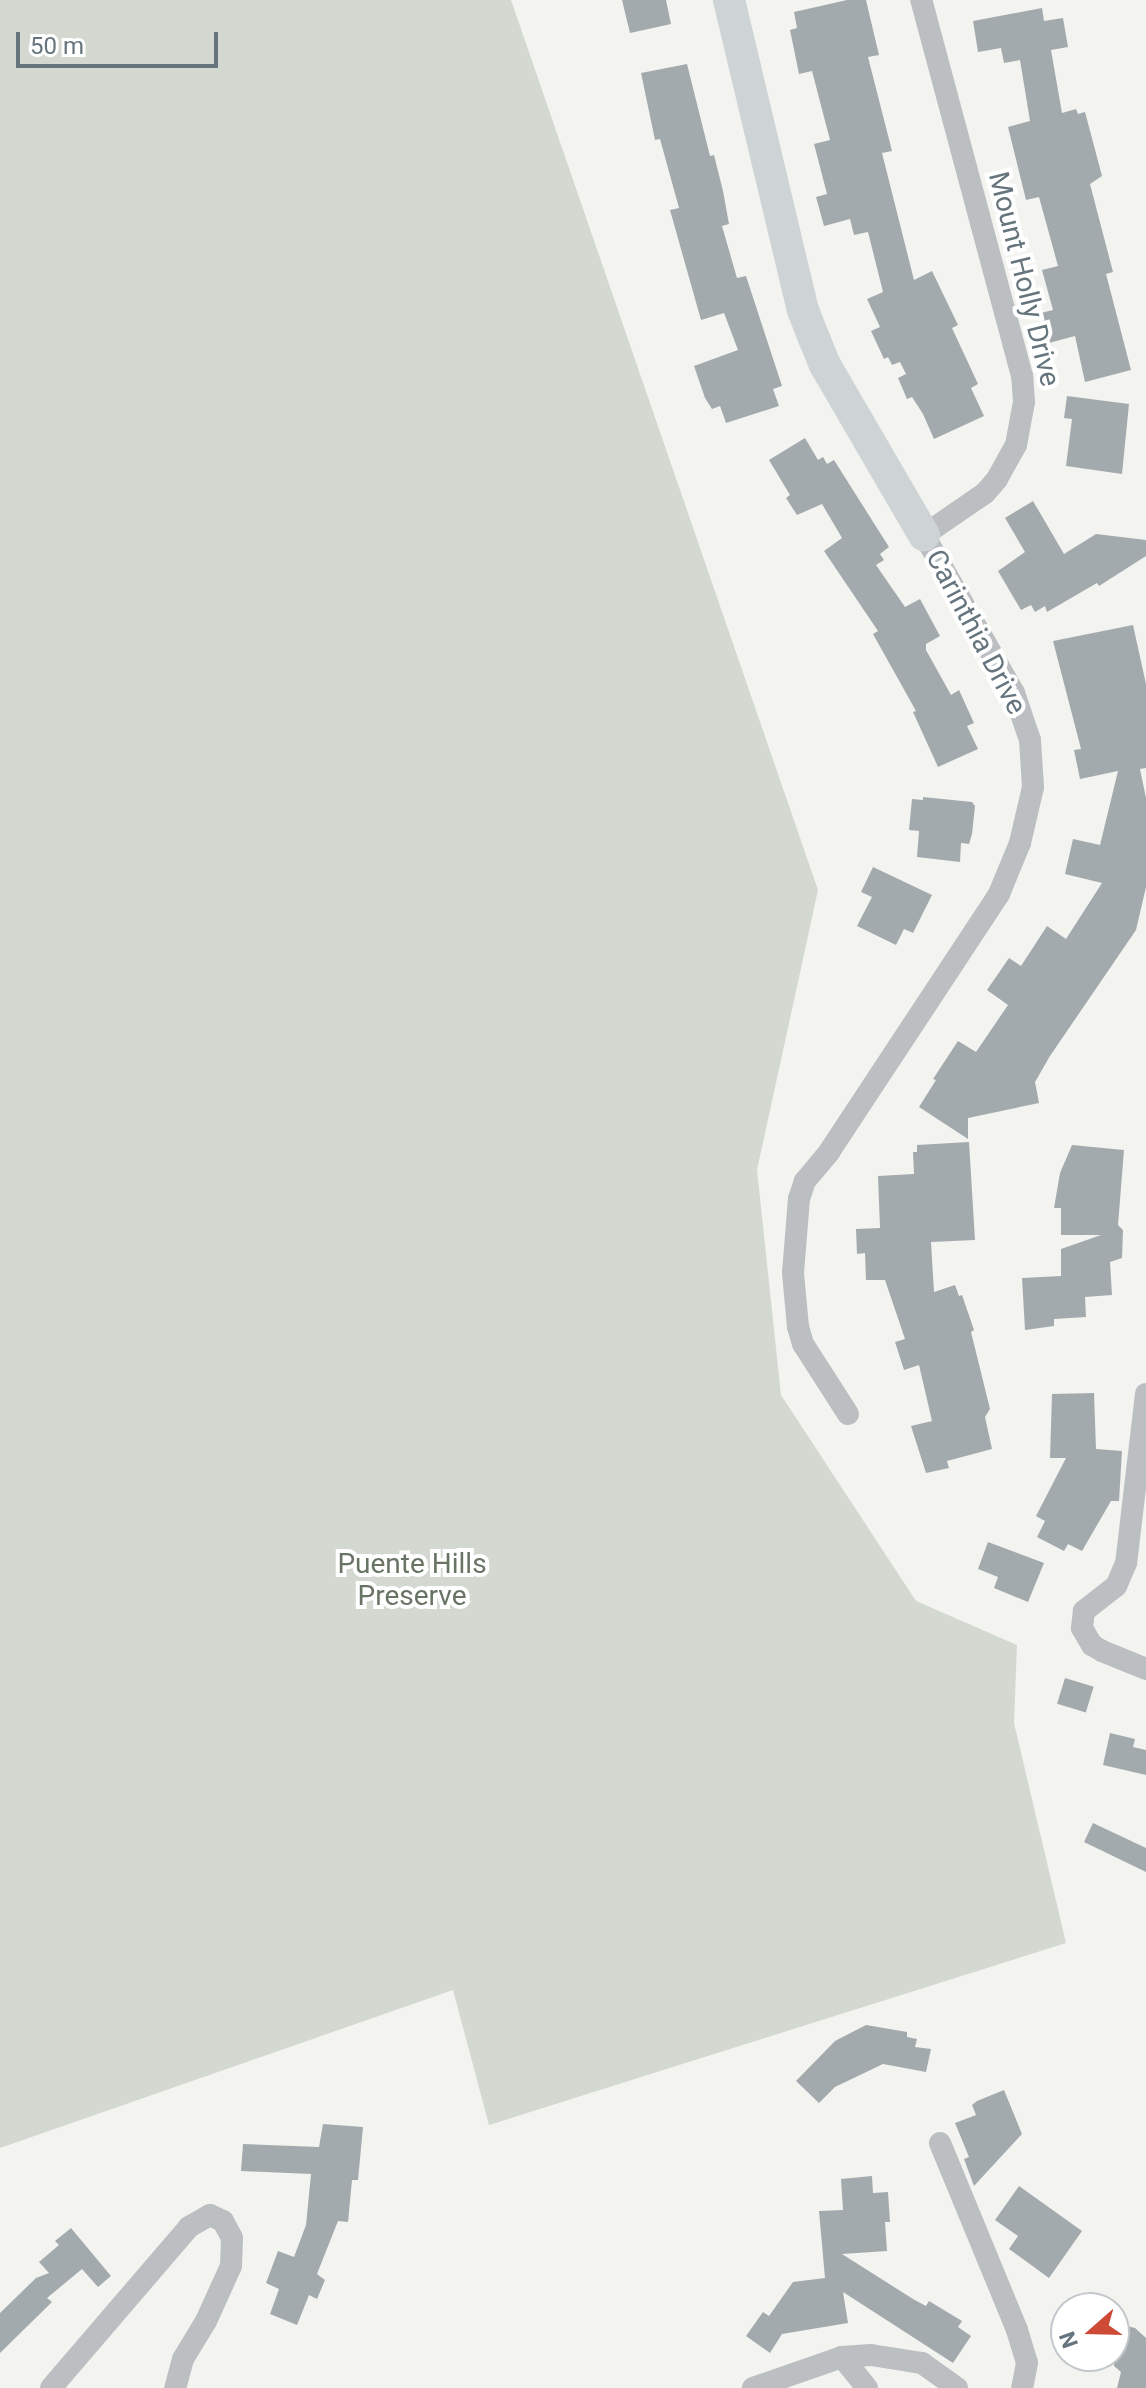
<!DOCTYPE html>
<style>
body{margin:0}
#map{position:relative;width:1146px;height:2388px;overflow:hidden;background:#f3f3f0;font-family:Roboto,sans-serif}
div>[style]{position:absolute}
.green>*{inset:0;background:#d3d8d0}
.building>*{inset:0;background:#a3aaae;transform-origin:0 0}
.street>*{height:22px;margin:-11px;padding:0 11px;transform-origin:11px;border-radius:11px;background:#bbbfc1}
.secondary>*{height:32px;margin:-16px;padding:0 16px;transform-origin:16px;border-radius:16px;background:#ced4d6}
span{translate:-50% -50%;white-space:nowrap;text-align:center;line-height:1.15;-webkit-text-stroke:8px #fff;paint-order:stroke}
.street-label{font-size:28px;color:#66757d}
.park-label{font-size:28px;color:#697564}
.north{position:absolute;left:1050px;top:2292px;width:80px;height:80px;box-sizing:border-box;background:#fff;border:2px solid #c2c8cb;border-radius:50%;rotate:250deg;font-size:22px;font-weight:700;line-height:32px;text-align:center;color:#66757d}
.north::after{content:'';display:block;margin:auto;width:28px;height:36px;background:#cd4a37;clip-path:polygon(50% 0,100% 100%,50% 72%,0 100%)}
.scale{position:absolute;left:16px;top:32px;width:202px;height:36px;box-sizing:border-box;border:4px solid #66757d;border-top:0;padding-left:10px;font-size:24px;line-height:28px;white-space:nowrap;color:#66757d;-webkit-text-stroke:6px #fff;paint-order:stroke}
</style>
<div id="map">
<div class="green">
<i style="clip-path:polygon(0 0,511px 0,818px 890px,757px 1170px,781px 1395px,916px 1601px,1017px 1645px,1014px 1723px,1066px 1943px,489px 2125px,453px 1990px,0 2148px)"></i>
</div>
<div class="building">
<i style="clip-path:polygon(622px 0,666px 0,671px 24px,630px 33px)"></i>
<i style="clip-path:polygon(847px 0,866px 0,879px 55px,868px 57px,892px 151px,882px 153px,914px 280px,932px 271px,958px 325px,952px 328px,978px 384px,971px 388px,984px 416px,934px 439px,923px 414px,912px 397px,907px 399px,898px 378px,906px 374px,900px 362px,892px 365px,888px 357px,884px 359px,871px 331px,880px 327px,867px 299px,883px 292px,868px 232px,854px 235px,850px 219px,824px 226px,816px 197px,827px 194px,814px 144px,830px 140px,812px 71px,799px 74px,790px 30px,797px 28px,794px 12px)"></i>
<i style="clip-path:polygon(1042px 8px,1044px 21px,1063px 18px,1068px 47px,1051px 50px,1062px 113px,1076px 109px,1078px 114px,1085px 112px,1102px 176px,1090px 184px,1113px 272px,1106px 274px,1131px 370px,1085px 382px,1075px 336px,1049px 343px,1041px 313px,1053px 310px,1042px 270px,1058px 266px,1039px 197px,1026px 200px,1008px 127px,1030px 121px,1020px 60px,1004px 63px,1001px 48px,978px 52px,973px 21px)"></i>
<i style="clip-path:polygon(687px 64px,710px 156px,714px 155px,723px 191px,729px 224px,722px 226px,737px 278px,746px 276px,782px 386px,773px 389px,779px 406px,726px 423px,720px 406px,712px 409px,705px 398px,694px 366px,738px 350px,724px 313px,701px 320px,670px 210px,679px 208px,660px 139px,655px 140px,641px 73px)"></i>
<i style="clip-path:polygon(1067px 396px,1129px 404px,1122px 474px,1066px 466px,1072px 419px,1064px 418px)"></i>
<i style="clip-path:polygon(805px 438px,818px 460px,823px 457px,827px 464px,834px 460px,889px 547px,880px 554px,884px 560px,876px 565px,905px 607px,920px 599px,940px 636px,926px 644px,926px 650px,951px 695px,959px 690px,974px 723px,967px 726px,978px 749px,938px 767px,913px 712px,916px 711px,873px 634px,878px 631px,824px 551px,842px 538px,822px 504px,797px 515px,786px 498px,790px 495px,769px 460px)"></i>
<i style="clip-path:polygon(1033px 501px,1064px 554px,1096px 534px,1146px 540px,1146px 556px,1099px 586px,1097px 583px,1047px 612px,1045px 606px,1035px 612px,1031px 605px,1021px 610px,998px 571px,1025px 552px,1005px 518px)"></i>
<i style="clip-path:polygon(1133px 625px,1146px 684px,1146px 768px,1140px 769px,1146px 798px,1146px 887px,1136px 930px,1050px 1056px,1035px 1082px,1039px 1103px,968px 1118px,968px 1139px,919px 1107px,936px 1080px,933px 1079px,958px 1041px,976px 1052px,1008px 1005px,987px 990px,1009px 958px,1021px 966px,1047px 926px,1066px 939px,1102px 883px,1065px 874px,1073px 839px,1100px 845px,1118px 771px,1080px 779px,1074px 750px,1081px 749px,1053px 641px)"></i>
<i style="clip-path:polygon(923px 797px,972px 802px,975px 806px,972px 834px,969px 844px,961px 843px,960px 862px,917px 857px,919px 831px,909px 830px,912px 799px,923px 800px)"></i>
<i style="clip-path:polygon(873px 867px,932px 895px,913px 933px,904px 929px,896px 945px,857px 926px,872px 897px,861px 892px)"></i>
<i style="clip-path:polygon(969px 1142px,975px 1240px,931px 1242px,934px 1292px,955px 1285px,959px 1296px,962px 1295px,974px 1330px,971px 1332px,990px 1409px,985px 1417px,992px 1449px,947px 1461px,949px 1468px,926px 1473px,911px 1426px,932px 1421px,919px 1365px,904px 1370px,895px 1342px,905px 1339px,885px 1280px,866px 1280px,865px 1253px,857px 1254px,856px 1229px,880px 1228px,878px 1176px,914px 1174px,913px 1152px,917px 1152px,917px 1145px)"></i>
<i style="clip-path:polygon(1072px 1145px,1124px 1150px,1118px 1225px,1123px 1230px,1122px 1258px,1110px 1262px,1112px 1295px,1085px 1297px,1086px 1317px,1054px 1319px,1054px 1326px,1025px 1330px,1022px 1278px,1061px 1276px,1061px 1249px,1101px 1235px,1061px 1235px,1061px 1208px,1054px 1208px,1060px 1173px)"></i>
<i style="clip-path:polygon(1094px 1393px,1096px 1449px,1122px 1451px,1119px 1501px,1111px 1501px,1082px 1551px,1068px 1544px,1064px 1551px,1037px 1537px,1045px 1521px,1036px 1516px,1066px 1458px,1050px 1458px,1052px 1394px)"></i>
<i style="clip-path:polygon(988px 1542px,1044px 1563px,1028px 1602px,994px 1588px,998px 1577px,978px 1569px)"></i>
<i style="left:1065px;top:1678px;width:30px;height:27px;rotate:17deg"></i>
<i style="clip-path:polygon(1110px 1733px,1135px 1739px,1133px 1747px,1146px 1750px,1146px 1775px,1103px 1765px)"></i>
<i style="clip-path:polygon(1093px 1823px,1146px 1848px,1146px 1872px,1084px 1842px)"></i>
<i style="clip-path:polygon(866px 2025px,907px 2032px,907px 2037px,917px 2039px,915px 2047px,931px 2049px,926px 2072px,883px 2064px,835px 2087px,819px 2103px,796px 2081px,835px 2041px)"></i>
<i style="clip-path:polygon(1004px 2090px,1022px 2134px,974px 2186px,964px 2159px,969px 2157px,955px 2123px,976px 2115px,972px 2105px,977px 2101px)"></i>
<i style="clip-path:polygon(323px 2124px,363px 2127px,358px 2180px,352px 2180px,348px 2222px,338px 2221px,317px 2274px,325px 2280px,317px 2299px,309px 2295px,297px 2325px,270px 2314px,279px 2289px,266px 2283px,278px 2251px,294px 2257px,306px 2225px,311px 2174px,241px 2171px,243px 2144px,319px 2147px)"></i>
<i style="clip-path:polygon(872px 2176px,873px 2193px,888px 2192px,890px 2222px,885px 2222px,887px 2251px,842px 2254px,913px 2299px,926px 2306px,929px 2301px,962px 2321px,958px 2327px,971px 2336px,953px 2363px,843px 2292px,848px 2323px,782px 2334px,770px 2353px,746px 2336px,763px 2312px,769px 2316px,793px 2282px,825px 2278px,819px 2211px,843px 2210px,841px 2179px)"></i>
<i style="clip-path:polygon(1019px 2186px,1082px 2231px,1049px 2278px,1009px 2249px,1018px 2236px,995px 2220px)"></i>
<i style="clip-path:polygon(71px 2228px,111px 2276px,98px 2287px,82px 2269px,47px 2298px,52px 2302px,0 2353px,0 2313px,36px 2278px,49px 2273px,39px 2262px,59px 2245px,55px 2241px)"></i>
<i style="clip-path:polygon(1114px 2323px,1135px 2328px,1146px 2338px,1146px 2388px,1117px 2388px,1121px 2372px,1114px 2366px)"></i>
</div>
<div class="street">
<i style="left:1146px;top:1394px;width:170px;rotate:96.7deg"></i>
<i style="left:1126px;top:1563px;width:25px;rotate:113deg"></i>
<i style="left:1116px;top:1586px;width:41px;rotate:142deg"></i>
<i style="left:1084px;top:1611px;width:17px;rotate:97deg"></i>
<i style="left:1082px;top:1628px;width:20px;rotate:60deg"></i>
<i style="left:1092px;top:1645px;width:12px;rotate:31deg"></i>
<i style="left:1102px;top:1651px;width:48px;rotate:22.2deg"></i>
<i style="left:848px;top:1414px;width:83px;rotate:-122.7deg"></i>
<i style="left:803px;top:1344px;width:18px;rotate:-106deg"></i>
<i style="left:798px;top:1327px;width:54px;rotate:-95.3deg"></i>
<i style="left:793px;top:1273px;width:74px;rotate:-85.4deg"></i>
<i style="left:799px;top:1199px;width:19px;rotate:-72deg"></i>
<i style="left:805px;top:1181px;width:38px;rotate:-50deg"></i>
<i style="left:829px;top:1152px;width:309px;rotate:-56.6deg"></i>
<i style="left:999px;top:894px;width:55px;rotate:-67.6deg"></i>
<i style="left:1020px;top:843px;width:57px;rotate:-76.9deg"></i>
<i style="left:1033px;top:787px;width:47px;rotate:-93.7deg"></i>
<i style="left:1030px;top:740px;width:50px;rotate:-108.8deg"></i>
<i style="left:1014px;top:693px;width:182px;rotate:-119.7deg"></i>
<i style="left:924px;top:535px;width:74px;rotate:-34.5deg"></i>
<i style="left:985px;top:493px;width:18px;rotate:-49deg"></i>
<i style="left:997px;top:479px;width:39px;rotate:-61deg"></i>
<i style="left:1016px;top:445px;width:44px;rotate:-79.5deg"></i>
<i style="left:1024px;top:402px;width:26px;rotate:-94deg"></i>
<i style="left:1022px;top:376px;width:389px;rotate:-105deg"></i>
<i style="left:940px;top:2143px;width:202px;rotate:67.6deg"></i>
<i style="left:1017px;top:2330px;width:34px;rotate:73deg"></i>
<i style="left:1027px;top:2363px;width:25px;rotate:101deg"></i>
<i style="left:842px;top:2357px;width:40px;rotate:51deg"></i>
<i style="left:51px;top:2388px;width:212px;rotate:-49.4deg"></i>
<i style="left:189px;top:2227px;width:24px;rotate:-30deg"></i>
<i style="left:210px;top:2215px;width:14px;rotate:25deg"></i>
<i style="left:223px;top:2221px;width:19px;rotate:62deg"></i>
<i style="left:232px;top:2238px;width:28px;rotate:92deg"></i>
<i style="left:231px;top:2266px;width:60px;rotate:114.4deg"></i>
<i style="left:206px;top:2321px;width:44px;rotate:121.2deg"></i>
<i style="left:183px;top:2359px;width:30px;rotate:105deg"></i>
<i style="left:753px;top:2388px;width:94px;rotate:-19.2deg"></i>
<i style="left:842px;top:2357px;width:29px;rotate:-4deg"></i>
<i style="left:871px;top:2355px;width:52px;rotate:8.9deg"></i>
<i style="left:922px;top:2363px;width:43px;rotate:35.5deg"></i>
</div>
<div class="secondary">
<i style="left:729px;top:0;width:319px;rotate:76.6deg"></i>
<i style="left:803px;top:310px;width:30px;rotate:69deg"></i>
<i style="left:814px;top:338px;width:29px;rotate:68deg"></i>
<i style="left:825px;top:365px;width:197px;rotate:59.8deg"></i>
</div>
<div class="street-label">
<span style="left:1024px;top:279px;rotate:76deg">Mount Holly Drive</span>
<span style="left:976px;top:632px;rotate:62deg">Carinthia Drive</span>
</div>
<div class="park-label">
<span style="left:412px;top:1580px">Puente Hills<br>Preserve</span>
</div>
<div class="north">N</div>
<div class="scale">50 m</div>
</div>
